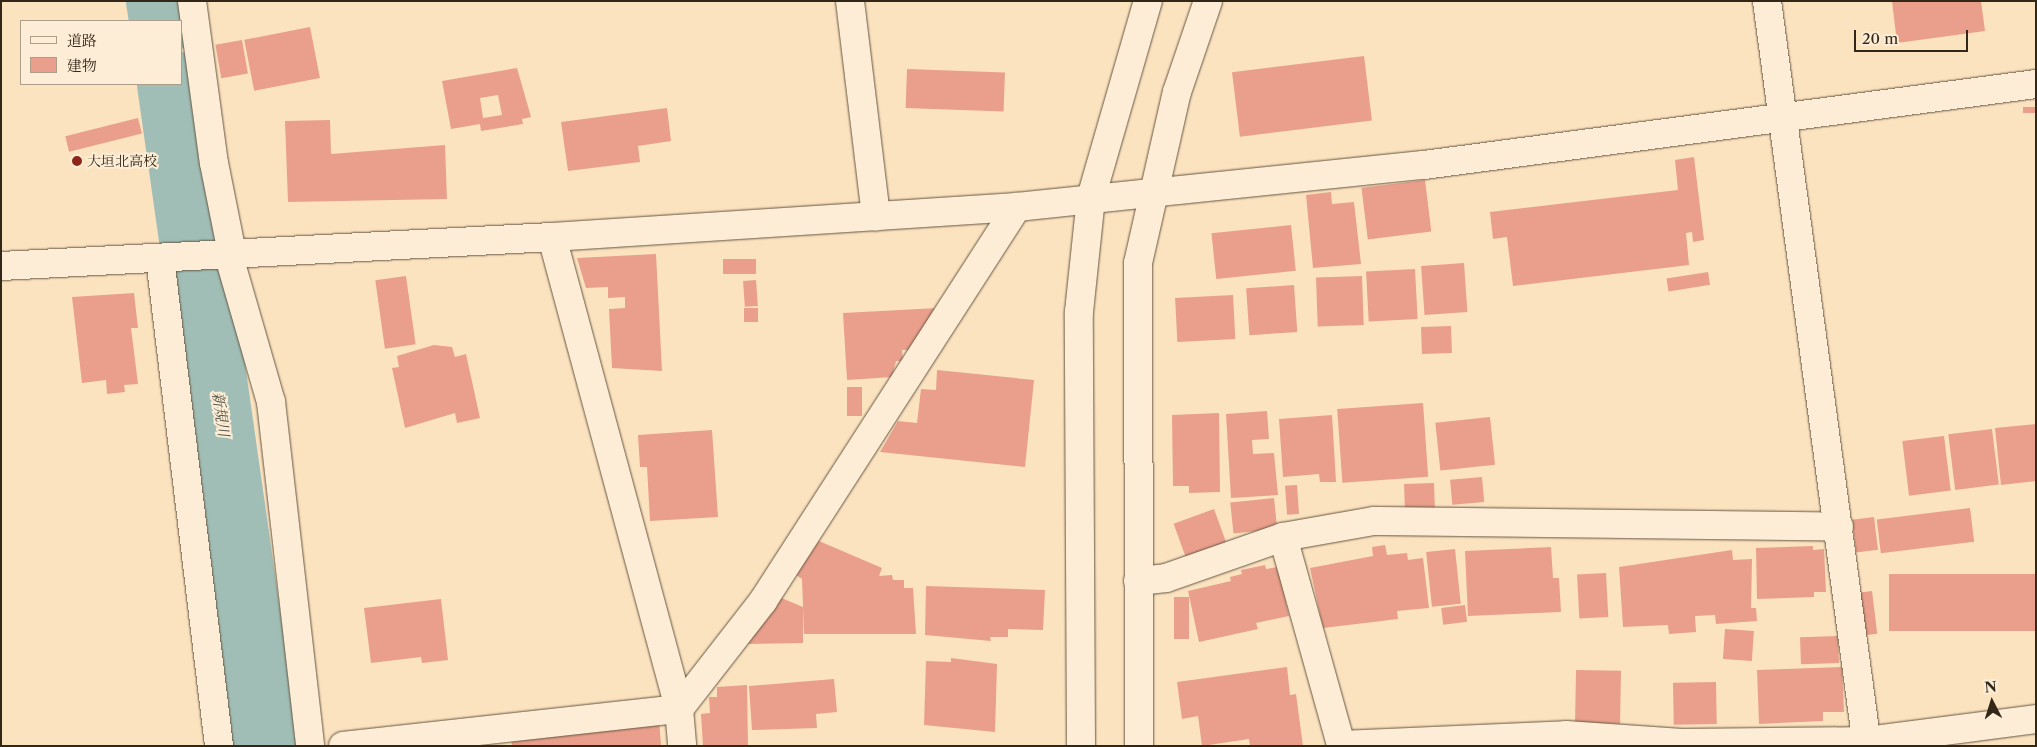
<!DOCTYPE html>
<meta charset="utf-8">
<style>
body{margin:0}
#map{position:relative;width:2037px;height:747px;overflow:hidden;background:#fce3c0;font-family:"Libre Caslon Text","Noto Serif JP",serif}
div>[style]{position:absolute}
.river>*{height:68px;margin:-34px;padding:0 34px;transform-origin:34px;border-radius:34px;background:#a0beb6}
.building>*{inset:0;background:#e99f8b;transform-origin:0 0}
.roads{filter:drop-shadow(0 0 1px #655641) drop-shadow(0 0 1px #655641)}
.street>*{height:28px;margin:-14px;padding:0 14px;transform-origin:14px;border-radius:14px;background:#fdedd6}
.secondary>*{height:28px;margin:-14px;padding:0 14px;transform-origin:14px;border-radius:14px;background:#fdedd6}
.dots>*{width:14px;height:14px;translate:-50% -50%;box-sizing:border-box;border:2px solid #fdedd6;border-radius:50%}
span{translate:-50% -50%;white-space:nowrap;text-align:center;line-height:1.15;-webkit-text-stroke:4px #fdedd6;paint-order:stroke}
.poi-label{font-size:14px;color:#332717}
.left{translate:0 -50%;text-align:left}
.water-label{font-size:15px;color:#545447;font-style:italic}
.frame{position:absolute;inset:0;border:2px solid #332717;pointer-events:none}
.legend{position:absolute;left:20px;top:20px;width:162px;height:65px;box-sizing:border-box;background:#fdedd6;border:1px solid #ac9e8a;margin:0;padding:6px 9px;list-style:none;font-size:15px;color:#332717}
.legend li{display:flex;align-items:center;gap:10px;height:25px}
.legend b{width:25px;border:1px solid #ac9e8a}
.north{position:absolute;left:1967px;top:677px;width:50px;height:50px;-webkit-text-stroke:4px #fdedd6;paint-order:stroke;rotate:355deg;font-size:14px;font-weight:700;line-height:20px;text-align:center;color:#332717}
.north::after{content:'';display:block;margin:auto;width:18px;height:22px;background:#332717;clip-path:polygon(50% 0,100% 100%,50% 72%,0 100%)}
.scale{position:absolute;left:1854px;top:30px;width:114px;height:22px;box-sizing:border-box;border:2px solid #332717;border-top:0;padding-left:6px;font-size:15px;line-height:18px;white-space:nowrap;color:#332717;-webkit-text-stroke:4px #fdedd6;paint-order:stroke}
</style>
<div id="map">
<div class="river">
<i style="left:160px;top:1px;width:20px;rotate:81deg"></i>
<i style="left:171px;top:84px;width:669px;rotate:81.92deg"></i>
</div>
<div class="building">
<i style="clip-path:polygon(1892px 1px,1981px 1px,1985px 31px,1897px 43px)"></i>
<i style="left:310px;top:27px;width:52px;height:67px;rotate:79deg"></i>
<i style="left:242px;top:40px;width:34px;height:27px;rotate:80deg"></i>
<i style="left:1364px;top:56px;width:65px;height:133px;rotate:83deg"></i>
<i style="clip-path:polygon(evenodd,517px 68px,531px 117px,522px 119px,523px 124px,481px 131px,480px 124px,451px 129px,442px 81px,517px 68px,498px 95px,502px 115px,483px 118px,480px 98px,498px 95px)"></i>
<i style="left:907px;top:69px;width:98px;height:39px;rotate:2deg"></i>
<i style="left:2036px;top:107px;width:6px;height:13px;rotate:90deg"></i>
<i style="clip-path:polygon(667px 108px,671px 141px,638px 146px,640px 162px,568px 171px,561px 122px)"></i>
<i style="left:138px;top:118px;width:16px;height:75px;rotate:76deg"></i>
<i style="clip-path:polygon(330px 120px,331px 154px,445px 145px,447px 199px,288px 202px,285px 121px)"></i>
<i style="clip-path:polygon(1694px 157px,1704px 240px,1693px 242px,1692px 232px,1686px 233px,1689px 265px,1513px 286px,1507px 237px,1493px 239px,1490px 212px,1678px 190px,1675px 160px)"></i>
<i style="left:1425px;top:180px;width:52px;height:64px;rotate:83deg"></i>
<i style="clip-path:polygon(1331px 192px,1332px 204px,1354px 202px,1361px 264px,1313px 268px,1306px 195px)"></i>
<i style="left:1291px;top:225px;width:46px;height:80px;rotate:84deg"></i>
<i style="clip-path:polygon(656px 254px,662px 371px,612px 368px,609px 309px,625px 308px,625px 297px,608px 298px,608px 287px,586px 288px,577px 258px)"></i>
<i style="left:756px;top:259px;width:15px;height:33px;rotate:90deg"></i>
<i style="left:1464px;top:263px;width:49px;height:43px;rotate:86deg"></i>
<i style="left:1415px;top:269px;width:50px;height:49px;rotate:87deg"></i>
<i style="left:1708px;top:272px;width:13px;height:42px;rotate:81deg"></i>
<i style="left:406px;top:276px;width:69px;height:31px;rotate:82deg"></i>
<i style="left:1362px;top:276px;width:49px;height:46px;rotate:88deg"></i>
<i style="left:756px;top:280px;width:26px;height:13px;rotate:86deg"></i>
<i style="left:1294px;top:285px;width:47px;height:48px;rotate:86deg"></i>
<i style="clip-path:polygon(134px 293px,138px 328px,131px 328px,138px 384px,124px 385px,125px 392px,107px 394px,106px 380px,82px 383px,72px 297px)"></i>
<i style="left:1233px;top:295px;width:44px;height:58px;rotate:87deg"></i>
<i style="left:758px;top:308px;width:14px;height:14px;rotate:90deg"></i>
<i style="clip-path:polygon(938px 308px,910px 350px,902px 350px,903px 361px,896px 361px,892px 377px,847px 380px,843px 313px)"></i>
<i style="left:1451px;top:326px;width:27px;height:30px;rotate:88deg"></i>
<i style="clip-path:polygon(434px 345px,452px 347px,455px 357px,466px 354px,480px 418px,457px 423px,455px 413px,405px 428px,392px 368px,399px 367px,397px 356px)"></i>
<i style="clip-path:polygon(937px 370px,1034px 380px,1025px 467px,880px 452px,898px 421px,917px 423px,921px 389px,936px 390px)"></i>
<i style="left:847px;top:387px;width:15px;height:29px"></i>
<i style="left:1423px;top:403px;width:74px;height:86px;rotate:86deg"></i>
<i style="clip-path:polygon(1267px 411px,1269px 439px,1252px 440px,1253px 454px,1274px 453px,1278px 495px,1231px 498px,1226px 414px)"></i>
<i style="clip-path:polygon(1219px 413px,1220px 492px,1189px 493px,1189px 486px,1173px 486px,1172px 415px)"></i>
<i style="clip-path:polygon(1332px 415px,1336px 482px,1320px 482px,1319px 474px,1283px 477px,1279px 419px)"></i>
<i style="left:1490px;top:417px;width:48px;height:55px;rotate:84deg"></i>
<i style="clip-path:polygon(2036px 424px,2036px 481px,2001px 485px,1995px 428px)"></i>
<i style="left:1992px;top:429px;width:56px;height:44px;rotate:83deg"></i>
<i style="clip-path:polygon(712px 430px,718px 517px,650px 521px,647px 467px,640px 467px,638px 435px)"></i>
<i style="left:1944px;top:436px;width:55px;height:42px;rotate:83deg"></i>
<i style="left:1482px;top:477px;width:25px;height:32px;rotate:85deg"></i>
<i style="left:1434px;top:483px;width:27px;height:30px;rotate:88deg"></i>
<i style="left:1297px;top:485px;width:29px;height:12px;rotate:86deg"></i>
<i style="left:1274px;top:498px;width:31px;height:44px;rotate:84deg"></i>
<i style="left:1970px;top:508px;width:34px;height:94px;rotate:83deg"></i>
<i style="left:1214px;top:509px;width:38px;height:43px;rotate:70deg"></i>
<i style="left:1874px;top:517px;width:33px;height:22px;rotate:83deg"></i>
<i style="clip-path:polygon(819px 541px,882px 568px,879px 576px,892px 575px,893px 580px,904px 580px,904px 588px,913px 588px,916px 634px,804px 634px,802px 579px,796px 575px)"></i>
<i style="clip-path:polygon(1385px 545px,1387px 555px,1407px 553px,1408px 560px,1423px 558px,1429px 608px,1397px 611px,1398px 619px,1323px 628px,1310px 568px,1373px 556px,1372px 547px)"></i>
<i style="clip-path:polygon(1813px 546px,1813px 550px,1824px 549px,1826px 592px,1814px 592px,1814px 597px,1757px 599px,1756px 548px)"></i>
<i style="clip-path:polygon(1551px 547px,1553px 578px,1559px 578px,1561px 612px,1468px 616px,1465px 551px)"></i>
<i style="left:1455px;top:549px;width:55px;height:29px;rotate:84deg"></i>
<i style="clip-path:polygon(1732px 550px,1733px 560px,1752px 559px,1751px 608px,1756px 608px,1757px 621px,1716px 624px,1715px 615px,1695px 616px,1696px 632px,1669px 634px,1668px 625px,1623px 627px,1619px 567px)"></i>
<i style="clip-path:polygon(1265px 565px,1266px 569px,1278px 567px,1289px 616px,1256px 623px,1258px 629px,1199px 642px,1188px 591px,1231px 581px,1230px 577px,1242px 574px,1241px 570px)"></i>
<i style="left:1606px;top:573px;width:44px;height:29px;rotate:87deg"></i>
<i style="left:2036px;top:574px;width:57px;height:147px;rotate:90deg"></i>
<i style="clip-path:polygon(926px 586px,1045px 590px,1043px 630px,1008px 629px,1008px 637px,990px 637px,991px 641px,925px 635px)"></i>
<i style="left:1872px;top:591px;width:43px;height:12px;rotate:83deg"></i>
<i style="clip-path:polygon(779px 597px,803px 607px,803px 643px,747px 644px)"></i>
<i style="left:1174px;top:597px;width:15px;height:42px"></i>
<i style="clip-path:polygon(441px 599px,448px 660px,422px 663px,421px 657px,371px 663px,364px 608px)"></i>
<i style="left:1465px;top:605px;width:17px;height:24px;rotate:83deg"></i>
<i style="left:1725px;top:629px;width:29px;height:30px;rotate:4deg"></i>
<i style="left:1838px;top:636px;width:27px;height:38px;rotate:88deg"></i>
<i style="clip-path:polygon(951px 658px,997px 664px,995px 732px,924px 725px,926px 661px,951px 662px)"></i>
<i style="clip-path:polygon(1287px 667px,1290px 695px,1296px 694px,1303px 746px,1250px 746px,1249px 739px,1202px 746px,1198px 716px,1182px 719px,1177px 682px)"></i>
<i style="clip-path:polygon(1842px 667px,1844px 712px,1823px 712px,1823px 721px,1759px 724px,1757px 670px)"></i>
<i style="left:1576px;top:670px;width:45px;height:53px;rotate:1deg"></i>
<i style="clip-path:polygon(834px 679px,837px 712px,816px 714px,817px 728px,752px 730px,749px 686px)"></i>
<i style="left:1716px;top:682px;width:42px;height:43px;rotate:89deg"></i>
<i style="clip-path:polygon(747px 685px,748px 746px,703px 746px,701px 714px,710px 713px,709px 697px,717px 697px,717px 687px)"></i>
<i style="clip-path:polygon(659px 718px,661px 746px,512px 746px,511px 735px)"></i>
</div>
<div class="roads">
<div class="street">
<i style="left:192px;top:1px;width:163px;rotate:82.3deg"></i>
<i style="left:214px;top:163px;width:92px;rotate:78.7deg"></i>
<i style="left:850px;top:1px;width:217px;rotate:83.1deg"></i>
<i style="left:1767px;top:1px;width:752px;rotate:82.35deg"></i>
<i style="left:1151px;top:193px;width:274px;rotate:-5.9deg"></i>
<i style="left:1424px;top:165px;width:617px;rotate:-7.54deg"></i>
<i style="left:552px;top:237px;width:489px;rotate:74.9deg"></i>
<i style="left:679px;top:709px;width:37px;rotate:85deg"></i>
<i style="left:228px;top:253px;width:155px;rotate:73.9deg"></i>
<i style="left:271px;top:402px;width:346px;rotate:83.5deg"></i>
<i style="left:160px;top:258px;width:492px;rotate:83.1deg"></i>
<i style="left:1283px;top:537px;width:216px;rotate:74.4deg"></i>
<i style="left:1341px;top:745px;width:225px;rotate:-2.5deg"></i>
<i style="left:1566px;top:735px;width:116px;rotate:3.9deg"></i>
<i style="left:1682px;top:743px;width:185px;rotate:-0.6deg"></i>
<i style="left:1867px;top:741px;width:170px;rotate:-7.4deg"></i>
<i style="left:1138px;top:581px;width:28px;rotate:-6deg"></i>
<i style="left:1166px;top:578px;width:124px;rotate:-19.3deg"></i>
<i style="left:1283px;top:537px;width:92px;rotate:-10deg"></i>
<i style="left:1374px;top:521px;width:465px;rotate:0.7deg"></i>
<i style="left:343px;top:746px;width:338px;rotate:-6.3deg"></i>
<i style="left:679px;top:709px;width:137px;rotate:-52.1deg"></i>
<i style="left:763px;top:601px;width:469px;rotate:-57.2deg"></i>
</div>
<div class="secondary">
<i style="left:1px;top:266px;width:552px;rotate:-3.01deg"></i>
<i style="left:552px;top:237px;width:466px;rotate:-3.7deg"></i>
<i style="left:1017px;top:207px;width:135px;rotate:-6deg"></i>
<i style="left:1081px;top:746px;width:434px;rotate:-90.3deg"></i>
<i style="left:1079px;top:312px;width:115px;rotate:-84deg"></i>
<i style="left:1091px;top:198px;width:205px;rotate:-73.9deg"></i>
<i style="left:1139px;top:746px;width:483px;rotate:-90.1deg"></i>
<i style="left:1138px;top:263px;width:175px;rotate:-77.2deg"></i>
<i style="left:1177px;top:92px;width:96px;rotate:-71.2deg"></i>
</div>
</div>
<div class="dots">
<i style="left:77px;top:161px;background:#8f2418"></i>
</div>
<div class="poi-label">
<span class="left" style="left:87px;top:161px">大垣北高校</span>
</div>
<div class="water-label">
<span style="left:221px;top:414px;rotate:82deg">新規川</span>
</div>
<div class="frame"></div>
<ul class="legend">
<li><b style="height:6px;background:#fdedd6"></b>道路</li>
<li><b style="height:14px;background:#e99f8b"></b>建物</li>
</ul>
<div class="north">N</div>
<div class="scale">20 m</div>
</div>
